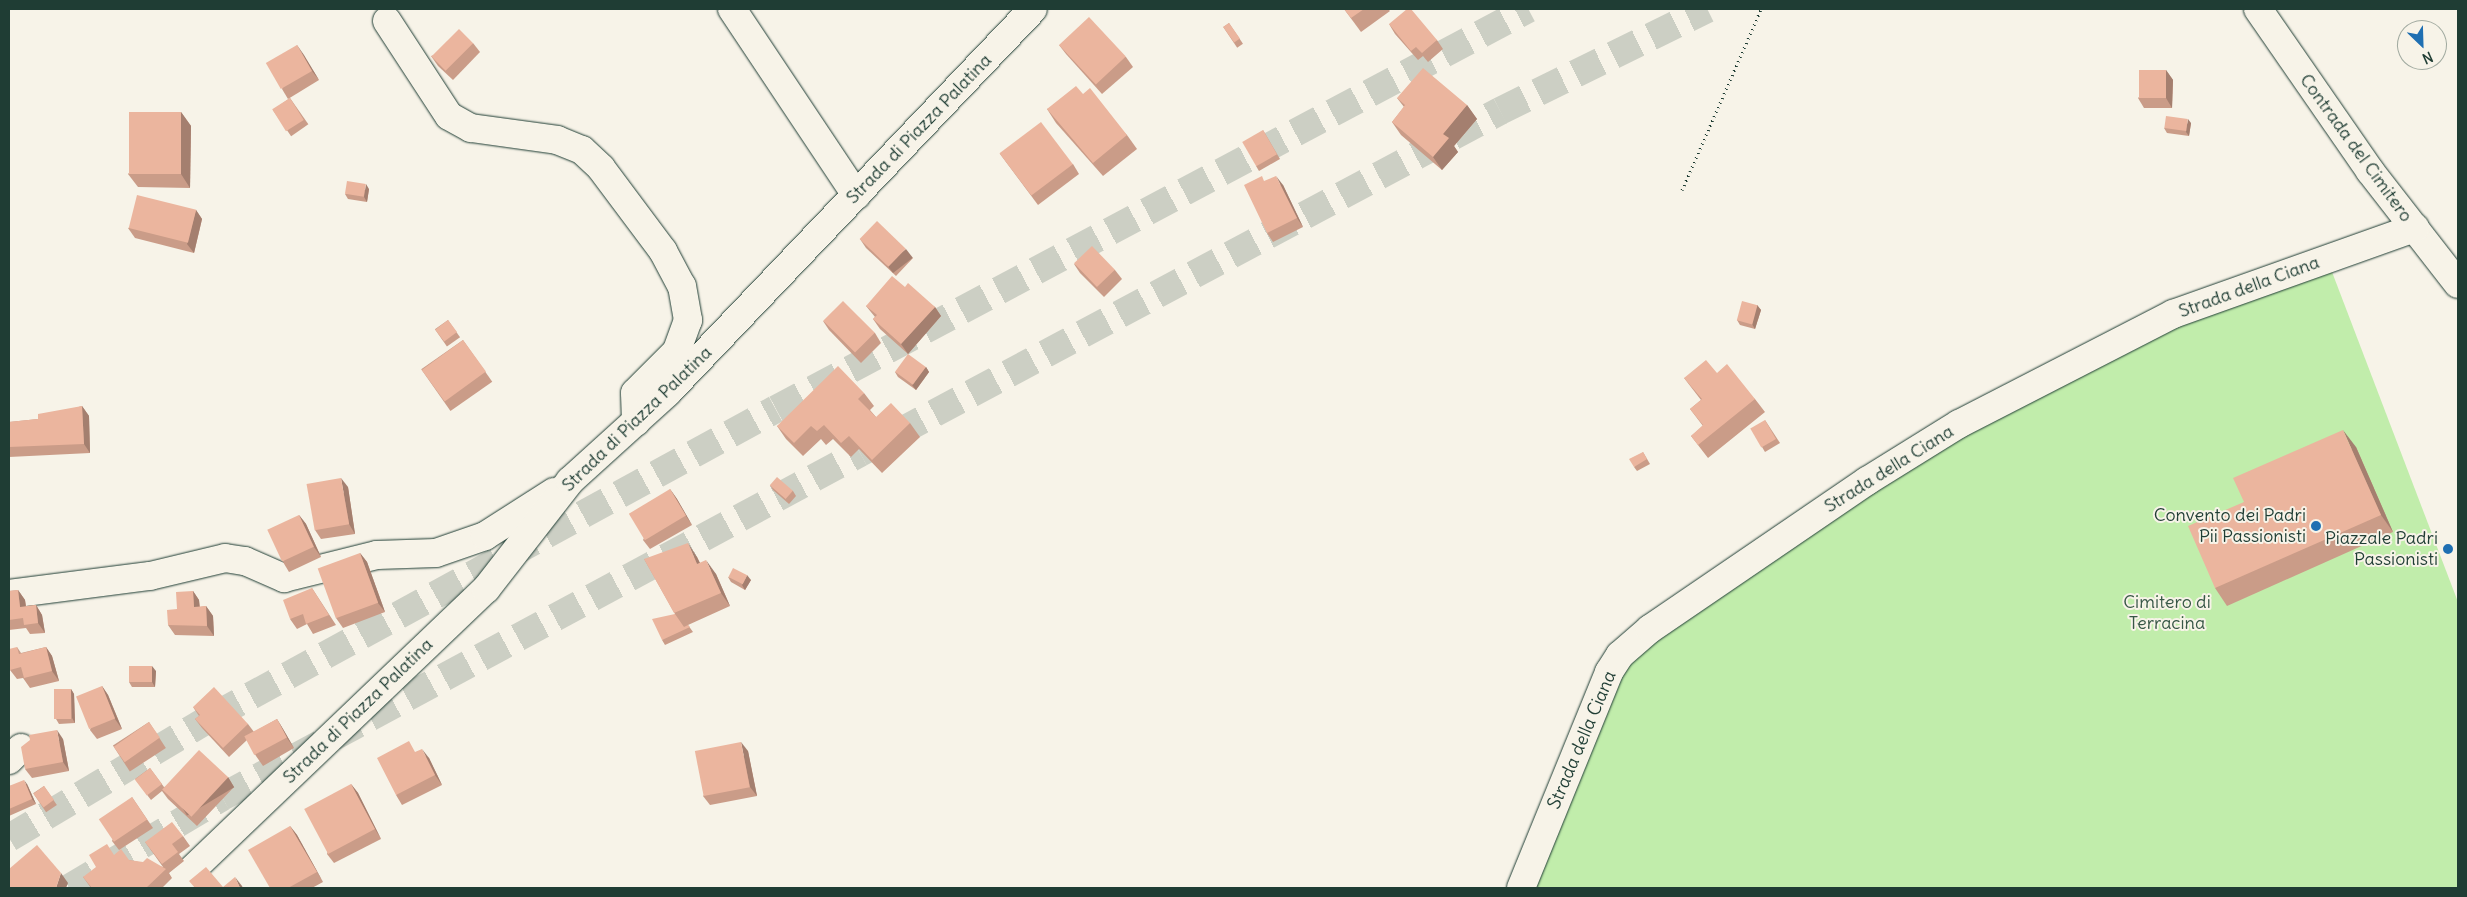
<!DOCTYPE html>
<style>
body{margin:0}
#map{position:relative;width:2467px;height:897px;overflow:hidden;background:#f7f3e8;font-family:Delius,sans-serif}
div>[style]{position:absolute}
.green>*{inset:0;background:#c1edab}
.highway-tunnel>*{height:28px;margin-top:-14px;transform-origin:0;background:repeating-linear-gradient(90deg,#cccfc4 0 28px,transparent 0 42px)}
.path>*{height:3px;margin-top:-1.5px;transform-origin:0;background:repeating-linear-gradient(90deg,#1f3d34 0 1px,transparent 0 5px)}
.roads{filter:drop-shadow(0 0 1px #1f3d34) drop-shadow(0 0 1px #1f3d34)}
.minor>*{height:28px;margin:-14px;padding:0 14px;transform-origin:14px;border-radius:14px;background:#f7f3e8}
.wall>*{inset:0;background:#ca9c88;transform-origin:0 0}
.shaded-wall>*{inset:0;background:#a47f6f;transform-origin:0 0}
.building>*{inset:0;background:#ebb59e;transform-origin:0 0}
.dots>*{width:14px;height:14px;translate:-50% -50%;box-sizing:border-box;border:2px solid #f7f3e8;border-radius:50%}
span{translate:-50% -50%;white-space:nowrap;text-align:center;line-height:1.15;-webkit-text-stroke:4px #f7f3e8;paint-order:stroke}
.street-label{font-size:18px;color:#1f3d34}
.poi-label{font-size:18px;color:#1f3d34}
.right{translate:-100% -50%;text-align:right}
.park-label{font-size:18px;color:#375746}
.frame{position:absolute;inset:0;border:10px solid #1f3d34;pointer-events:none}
.north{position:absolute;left:2397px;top:20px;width:50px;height:50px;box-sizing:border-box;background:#f7f3e8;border:1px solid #a1aaa0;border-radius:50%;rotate:156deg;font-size:14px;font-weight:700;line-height:20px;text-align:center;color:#1f3d34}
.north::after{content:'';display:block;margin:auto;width:18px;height:22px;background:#1f6fb2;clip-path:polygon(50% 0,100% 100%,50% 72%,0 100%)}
</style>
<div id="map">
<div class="green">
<i style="clip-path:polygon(2324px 251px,2458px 602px,2458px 888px,1535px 888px,1620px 658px,1913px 441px,2115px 328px,2250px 273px)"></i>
</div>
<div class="highway-tunnel">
<i style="left:9px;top:838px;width:239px;rotate:-30.8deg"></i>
<i style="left:214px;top:716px;width:640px;rotate:-28.65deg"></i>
<i style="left:776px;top:409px;width:852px;rotate:-28.01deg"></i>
<i style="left:69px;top:888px;width:178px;rotate:-30.7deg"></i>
<i style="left:222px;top:797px;width:725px;rotate:-28.33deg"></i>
<i style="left:860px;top:453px;width:726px;rotate:-28.12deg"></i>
<i style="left:1500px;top:111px;width:231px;rotate:-26.2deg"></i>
</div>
<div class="path">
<i style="left:1682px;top:190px;width:197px;rotate:-66.4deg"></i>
</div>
<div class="roads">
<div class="minor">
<i style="left:732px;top:9px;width:224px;rotate:56.3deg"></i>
<i style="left:2258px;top:9px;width:197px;rotate:55.3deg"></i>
<i style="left:2370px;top:171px;width:143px;rotate:52.1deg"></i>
<i style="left:387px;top:21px;width:113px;rotate:56.9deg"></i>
<i style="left:449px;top:116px;width:25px;rotate:29deg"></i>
<i style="left:471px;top:128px;width:87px;rotate:7.9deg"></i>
<i style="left:557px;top:140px;width:27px;rotate:22deg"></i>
<i style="left:582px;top:150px;width:26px;rotate:43deg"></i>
<i style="left:601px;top:168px;width:104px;rotate:53.2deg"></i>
<i style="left:663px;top:251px;width:40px;rotate:62deg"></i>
<i style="left:682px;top:286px;width:35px;rotate:80deg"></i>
<i style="left:688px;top:320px;width:33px;rotate:110deg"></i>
<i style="left:677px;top:351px;width:59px;rotate:135deg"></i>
<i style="left:635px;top:393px;width:29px;rotate:88deg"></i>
<i style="left:9px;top:594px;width:142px;rotate:-7.3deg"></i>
<i style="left:150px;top:576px;width:77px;rotate:-13.5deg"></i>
<i style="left:225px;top:558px;width:20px;rotate:9deg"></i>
<i style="left:245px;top:561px;width:43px;rotate:23.6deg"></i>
<i style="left:284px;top:578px;width:96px;rotate:-13.9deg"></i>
<i style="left:377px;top:555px;width:59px;rotate:-1.9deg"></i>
<i style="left:436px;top:553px;width:52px;rotate:-19.1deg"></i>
<i style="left:485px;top:536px;width:82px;rotate:-32.5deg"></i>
<i style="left:9px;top:760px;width:17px;rotate:-45deg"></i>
<i style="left:173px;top:888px;width:433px;rotate:-43.7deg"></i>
<i style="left:486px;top:589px;width:137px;rotate:-52.1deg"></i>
<i style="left:570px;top:481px;width:131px;rotate:-42.2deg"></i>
<i style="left:667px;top:393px;width:530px;rotate:-46.37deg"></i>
<i style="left:1521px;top:888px;width:233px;rotate:-67.8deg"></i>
<i style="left:1609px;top:672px;width:20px;rotate:-57deg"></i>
<i style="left:1620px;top:655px;width:40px;rotate:-41deg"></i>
<i style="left:1650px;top:629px;width:263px;rotate:-34.3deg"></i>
<i style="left:1867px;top:481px;width:108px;rotate:-31.8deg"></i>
<i style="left:1959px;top:424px;width:241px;rotate:-27.2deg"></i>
<i style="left:2173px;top:314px;width:257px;rotate:-19.6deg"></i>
</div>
</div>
<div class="wall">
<i style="clip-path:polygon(1344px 9px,1388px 9px,1390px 11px,1361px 32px)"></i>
<i style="left:1229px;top:23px;width:25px;height:7px;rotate:56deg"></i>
<i style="clip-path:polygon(1389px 24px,1437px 40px,1443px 49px,1428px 62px,1423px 56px,1418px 60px,1395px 34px)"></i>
<i style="clip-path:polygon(473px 43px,480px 52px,453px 80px,438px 66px,431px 56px)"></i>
<i style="clip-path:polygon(297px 45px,319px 80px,288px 99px,282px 89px)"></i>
<i style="clip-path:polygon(1059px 45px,1126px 57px,1133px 67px,1102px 94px,1066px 54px)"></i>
<i style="clip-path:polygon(2166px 70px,2173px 80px,2172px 108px,2144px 108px,2138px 98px)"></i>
<i style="clip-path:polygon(1083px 94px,1127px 135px,1137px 149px,1103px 176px,1056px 123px,1047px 109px)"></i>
<i style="left:290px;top:98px;width:32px;height:21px;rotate:55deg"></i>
<i style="clip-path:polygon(1397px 98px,1467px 105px,1477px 119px,1454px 146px,1458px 152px,1442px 170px,1401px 135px,1392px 122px,1404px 107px)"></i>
<i style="clip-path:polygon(181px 112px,191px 126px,190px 188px,138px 187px,128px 174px)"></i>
<i style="clip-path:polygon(2191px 123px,2189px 136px,2167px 133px,2164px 128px)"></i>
<i style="clip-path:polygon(1263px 130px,1280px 159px,1259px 171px,1256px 166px)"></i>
<i style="clip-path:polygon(1000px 154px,1073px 164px,1079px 174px,1038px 205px)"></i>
<i style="clip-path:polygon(1265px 181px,1283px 185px,1303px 227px,1273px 242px,1267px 233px)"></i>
<i style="clip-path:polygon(369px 189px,367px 202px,348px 199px,345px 194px)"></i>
<i style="clip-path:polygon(196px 210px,202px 219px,194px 253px,135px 238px,128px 228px)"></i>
<i style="clip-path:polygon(860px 239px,913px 258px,896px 276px,866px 248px)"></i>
<i style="clip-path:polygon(1074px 264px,1115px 270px,1122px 279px,1104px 297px,1080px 273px)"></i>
<i style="clip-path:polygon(905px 287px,935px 307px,941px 316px,908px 354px,880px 329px,873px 319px,875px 317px,866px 306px)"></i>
<i style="clip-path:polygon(1757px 305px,1761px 310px,1755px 329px,1740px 325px,1737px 320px)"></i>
<i style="left:448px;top:320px;width:21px;height:16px;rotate:55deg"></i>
<i style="clip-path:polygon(823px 321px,875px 333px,881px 343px,861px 363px,829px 330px)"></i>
<i style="left:463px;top:340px;width:51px;height:51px;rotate:55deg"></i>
<i style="clip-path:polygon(926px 367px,929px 372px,916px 390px,898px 377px,895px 372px)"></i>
<i style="clip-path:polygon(1717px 373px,1755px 399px,1765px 412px,1708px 458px,1691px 436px,1703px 426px,1690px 409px,1701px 400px,1684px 378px)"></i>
<i style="clip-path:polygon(864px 393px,874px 406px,870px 410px,876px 417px,910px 423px,920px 437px,882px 473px,859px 449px,851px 457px,833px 439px,826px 445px,821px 439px,803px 456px,786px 439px,777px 426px)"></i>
<i style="clip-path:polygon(82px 406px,89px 416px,90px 453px,9px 457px,9px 422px,38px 419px)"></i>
<i style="clip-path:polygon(1765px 420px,1780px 443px,1765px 452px,1762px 447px)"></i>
<i style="clip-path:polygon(2356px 447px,2393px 532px,2227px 606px,2215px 588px,2244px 502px)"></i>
<i style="clip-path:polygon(1643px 452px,1650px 464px,1637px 471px,1634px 467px)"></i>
<i style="clip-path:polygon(770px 485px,793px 491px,796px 496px,789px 504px,773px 490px)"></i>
<i style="clip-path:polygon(348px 487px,355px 534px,321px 539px,315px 530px)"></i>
<i style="clip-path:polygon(670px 489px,677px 499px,692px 525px,650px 549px,643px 540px)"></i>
<i style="clip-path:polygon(299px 515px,306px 524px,321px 557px,289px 572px,283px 562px)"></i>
<i style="clip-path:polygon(360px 553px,367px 562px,385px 612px,343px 628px,336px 618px)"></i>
<i style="clip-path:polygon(697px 557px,700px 563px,716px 574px,730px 606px,688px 625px,693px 632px,665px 645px,662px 640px,675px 614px,644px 559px)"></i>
<i style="clip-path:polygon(728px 577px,751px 580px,745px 590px,731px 582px)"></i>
<i style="clip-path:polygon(312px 588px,336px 625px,313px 634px,307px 624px,297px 629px,290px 619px)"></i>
<i style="clip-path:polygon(18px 590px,25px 600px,26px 606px,36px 605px,42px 615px,45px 633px,30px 634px,26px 628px,9px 630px,9px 591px)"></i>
<i style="clip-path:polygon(193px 591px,199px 600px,200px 607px,206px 606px,213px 616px,214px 636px,175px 635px,168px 625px,177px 609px)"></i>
<i style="clip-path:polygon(17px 647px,21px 653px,46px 647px,52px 656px,59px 681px,30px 688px,23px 678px,17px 679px,10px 670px)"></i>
<i style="clip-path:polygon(156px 671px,155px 687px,132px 687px,129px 682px)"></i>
<i style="clip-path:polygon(102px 686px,108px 695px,122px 729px,97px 739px,90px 730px)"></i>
<i style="clip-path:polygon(71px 689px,74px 694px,75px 723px,59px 724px,56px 719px)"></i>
<i style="clip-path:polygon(193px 707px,248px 724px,254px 732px,277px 719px,283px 729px,294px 748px,263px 766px,256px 756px,247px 740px,229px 757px,202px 728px,195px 719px,199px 716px)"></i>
<i style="left:149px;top:722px;width:31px;height:43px;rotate:57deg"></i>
<i style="clip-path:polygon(63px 739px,69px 771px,32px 778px,25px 769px)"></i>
<i style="clip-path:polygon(748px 751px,757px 796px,710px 805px,703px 796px)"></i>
<i style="clip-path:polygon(417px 752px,429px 758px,442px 785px,402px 805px,396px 795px)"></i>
<i style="clip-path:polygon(150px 768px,164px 787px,228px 777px,234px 787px,197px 826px,168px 799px,162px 791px,151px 800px,135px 779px)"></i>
<i style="clip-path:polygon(27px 784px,36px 804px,9px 816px,9px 786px)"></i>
<i style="clip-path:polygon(351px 784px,358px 793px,381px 839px,334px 863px,327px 854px)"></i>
<i style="left:44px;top:786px;width:23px;height:13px;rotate:56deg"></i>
<i style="clip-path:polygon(132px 797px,153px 828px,119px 850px,112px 841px)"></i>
<i style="clip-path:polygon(290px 826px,297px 835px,323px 882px,312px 888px,270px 888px)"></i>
<i style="clip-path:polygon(183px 836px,190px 846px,179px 854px,184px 861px,169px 873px,172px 878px,162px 888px,91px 888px,83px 877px,129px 860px,163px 867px,145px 842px)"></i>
</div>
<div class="shaded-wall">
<i style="clip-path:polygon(297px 45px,304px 55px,319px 80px,312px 71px)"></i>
<i style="clip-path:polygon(2166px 70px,2173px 80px,2172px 108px,2166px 98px)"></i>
<i style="clip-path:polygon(1467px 105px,1477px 119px,1454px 146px,1458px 152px,1442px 170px,1433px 157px,1443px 134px)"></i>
<i style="clip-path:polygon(181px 112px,191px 126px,190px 188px,181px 174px)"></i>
<i style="clip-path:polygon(2188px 119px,2191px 123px,2189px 136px,2186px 132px)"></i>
<i style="clip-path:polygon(1276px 176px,1283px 185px,1303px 227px,1297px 218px)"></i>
<i style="clip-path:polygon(366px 184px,369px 189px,367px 202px,364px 197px)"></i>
<i style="clip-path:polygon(196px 210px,202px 219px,194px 253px,187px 244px)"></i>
<i style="left:906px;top:249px;width:11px;height:25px;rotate:52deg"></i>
<i style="clip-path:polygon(1757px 305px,1761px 310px,1755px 329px,1752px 324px)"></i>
<i style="clip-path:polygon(935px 307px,941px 316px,908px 354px,901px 344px)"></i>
<i style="clip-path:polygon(926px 367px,929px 372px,916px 390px,912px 385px)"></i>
<i style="clip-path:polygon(82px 406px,89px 416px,90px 453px,84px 444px)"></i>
<i style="clip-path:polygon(2343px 430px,2356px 447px,2393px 532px,2381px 515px)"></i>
<i style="clip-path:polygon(341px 478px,348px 487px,355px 534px,349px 524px)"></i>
<i style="clip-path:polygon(670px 489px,677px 499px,692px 525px,686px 516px)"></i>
<i style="clip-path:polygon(299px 515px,306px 524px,321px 557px,314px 547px)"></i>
<i style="clip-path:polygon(688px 543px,697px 557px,707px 578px,697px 564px)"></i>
<i style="clip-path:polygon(360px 553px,367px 562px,385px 612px,378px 603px)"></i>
<i style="clip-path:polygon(706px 560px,716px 574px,730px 606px,721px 593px)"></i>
<i style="clip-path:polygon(747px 575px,751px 580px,745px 590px,742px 585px)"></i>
<i style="clip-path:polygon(18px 590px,25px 600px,27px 616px,20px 607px)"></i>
<i style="clip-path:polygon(193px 591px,199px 600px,200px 617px,194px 607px)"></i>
<i style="clip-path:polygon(36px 605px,42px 615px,45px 633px,38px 623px)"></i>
<i style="clip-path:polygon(206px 606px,213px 616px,214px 636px,207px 626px)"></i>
<i style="clip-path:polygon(46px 647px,52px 656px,59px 681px,52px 671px)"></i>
<i style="clip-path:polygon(152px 666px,156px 671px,155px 687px,152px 682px)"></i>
<i style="clip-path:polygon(102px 686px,108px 695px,122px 729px,115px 719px)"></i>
<i style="clip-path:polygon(71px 689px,74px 694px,75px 723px,72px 718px)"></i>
<i style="clip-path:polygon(277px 719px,283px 729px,294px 748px,287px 738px)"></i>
<i style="clip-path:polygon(57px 730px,63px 739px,69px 771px,63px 762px)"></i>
<i style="clip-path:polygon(741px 742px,748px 751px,757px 796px,750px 787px)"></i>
<i style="clip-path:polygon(422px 749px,429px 758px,442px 785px,435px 775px)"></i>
<i style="left:228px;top:777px;width:12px;height:55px;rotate:59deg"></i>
<i style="clip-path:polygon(24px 780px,27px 784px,36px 804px,32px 799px)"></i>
<i style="clip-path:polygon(351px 784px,358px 793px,381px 839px,375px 829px)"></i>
<i style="clip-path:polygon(290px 826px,297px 835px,323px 882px,317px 872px)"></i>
<i style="clip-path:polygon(61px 873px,68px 883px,66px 888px,56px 888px)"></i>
<i style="clip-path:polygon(235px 877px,242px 886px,243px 888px,240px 888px)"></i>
</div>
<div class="building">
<i style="clip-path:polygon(1344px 9px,1364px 9px,1351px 18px)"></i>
<i style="clip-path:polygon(1407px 9px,1411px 9px,1437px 40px,1422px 53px,1416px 47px,1411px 51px,1389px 24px)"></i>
<i style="left:1089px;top:17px;width:54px;height:41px;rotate:47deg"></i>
<i style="left:1229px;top:23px;width:19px;height:7px;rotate:55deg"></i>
<i style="left:459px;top:29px;width:20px;height:39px;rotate:45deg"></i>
<i style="left:297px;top:45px;width:30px;height:36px;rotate:60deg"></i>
<i style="clip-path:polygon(1423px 68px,1467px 105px,1443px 134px,1449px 138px,1433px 157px,1392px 122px,1405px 105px,1397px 98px)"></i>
<i style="left:2139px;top:70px;width:27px;height:28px"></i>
<i style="clip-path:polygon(1076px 86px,1083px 94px,1090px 88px,1127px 135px,1093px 163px,1047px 109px)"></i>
<i style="left:290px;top:98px;width:26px;height:21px;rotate:58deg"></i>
<i style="left:129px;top:112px;width:52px;height:62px"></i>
<i style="left:2166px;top:116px;width:22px;height:12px;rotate:8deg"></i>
<i style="left:1041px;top:122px;width:53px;height:52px;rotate:53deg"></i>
<i style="left:1263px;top:130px;width:28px;height:24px;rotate:60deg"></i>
<i style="clip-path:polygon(1262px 176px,1264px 181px,1276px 176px,1297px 218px,1267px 233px,1244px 185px)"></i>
<i style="left:347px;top:181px;width:19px;height:13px;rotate:9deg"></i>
<i style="left:137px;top:195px;width:61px;height:34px;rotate:14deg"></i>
<i style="left:877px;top:221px;width:40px;height:25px;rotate:44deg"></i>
<i style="left:1092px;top:246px;width:33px;height:25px;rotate:46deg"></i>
<i style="clip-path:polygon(892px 276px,905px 287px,908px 283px,935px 307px,901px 344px,873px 319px,877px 315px,866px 306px)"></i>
<i style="left:843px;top:301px;width:45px;height:28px;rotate:45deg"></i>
<i style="left:1742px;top:301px;width:16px;height:20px;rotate:15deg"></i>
<i style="left:448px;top:320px;width:15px;height:16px;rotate:53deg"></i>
<i style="left:463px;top:340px;width:39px;height:51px;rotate:54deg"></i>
<i style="left:908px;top:354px;width:22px;height:22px;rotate:36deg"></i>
<i style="clip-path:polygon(1706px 360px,1717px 373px,1727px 364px,1755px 399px,1698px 445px,1691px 436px,1703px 425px,1690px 409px,1702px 399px,1684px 378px)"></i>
<i style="clip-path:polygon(838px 366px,864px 393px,858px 399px,876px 417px,891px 403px,910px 423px,872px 460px,849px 436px,841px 443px,824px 425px,817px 431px,811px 426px,794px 443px,777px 426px)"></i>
<i style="clip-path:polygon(82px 406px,84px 444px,9px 447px,9px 422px,38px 419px,38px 414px)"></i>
<i style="left:1765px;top:420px;width:22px;height:17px;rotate:60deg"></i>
<i style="clip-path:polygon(2343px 430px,2381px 515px,2215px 588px,2188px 526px,2244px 502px,2233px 478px)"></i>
<i style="clip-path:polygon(1643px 452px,1647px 459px,1634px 467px,1629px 459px)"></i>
<i style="left:777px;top:477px;width:21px;height:11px;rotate:41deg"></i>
<i style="left:341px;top:478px;width:47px;height:35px;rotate:80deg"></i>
<i style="left:670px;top:489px;width:31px;height:48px;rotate:59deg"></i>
<i style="left:299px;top:515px;width:35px;height:35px;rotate:65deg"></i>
<i style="clip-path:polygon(688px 543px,697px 564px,706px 560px,721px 593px,674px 613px,644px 559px)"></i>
<i style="left:360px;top:553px;width:53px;height:45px;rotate:70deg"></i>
<i style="left:733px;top:568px;width:16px;height:10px;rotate:27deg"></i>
<i style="clip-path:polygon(312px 588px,329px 615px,306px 624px,303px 614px,290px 619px,283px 600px)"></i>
<i style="clip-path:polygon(18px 590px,20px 607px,36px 605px,38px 623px,24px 625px,23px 618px,9px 620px,9px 591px)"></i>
<i style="clip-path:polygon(193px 591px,194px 607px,206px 606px,207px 626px,168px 625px,167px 610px,177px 609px,176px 592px)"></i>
<i style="clip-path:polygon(675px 614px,684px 627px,688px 625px,690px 627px,662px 640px,652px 619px)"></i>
<i style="clip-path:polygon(17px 647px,19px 654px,46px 647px,52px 671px,24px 678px,21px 667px,10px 670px,9px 664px,9px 649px)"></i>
<i style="left:129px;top:666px;width:23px;height:16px"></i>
<i style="left:102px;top:686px;width:35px;height:28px;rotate:68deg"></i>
<i style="clip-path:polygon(214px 687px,248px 724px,223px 748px,195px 719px,200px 715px,193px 707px)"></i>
<i style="left:54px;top:689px;width:17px;height:30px"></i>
<i style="left:277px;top:719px;width:21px;height:37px;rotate:62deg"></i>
<i style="left:149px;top:722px;width:19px;height:43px;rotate:55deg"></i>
<i style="clip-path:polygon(57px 730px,63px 762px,25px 769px,21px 747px,30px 740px,29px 735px)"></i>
<i style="clip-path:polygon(409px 741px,415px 752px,422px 749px,435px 775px,396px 795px,377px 758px)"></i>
<i style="left:741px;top:742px;width:46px;height:47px;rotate:79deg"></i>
<i style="left:199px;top:750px;width:40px;height:54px;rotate:43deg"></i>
<i style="left:150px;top:768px;width:20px;height:19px;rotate:53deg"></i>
<i style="clip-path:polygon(24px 780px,32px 799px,9px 809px,9px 786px)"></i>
<i style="left:351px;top:784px;width:51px;height:53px;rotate:62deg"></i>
<i style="left:44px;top:786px;width:17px;height:13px;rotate:54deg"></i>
<i style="left:132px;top:797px;width:27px;height:40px;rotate:56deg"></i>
<i style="clip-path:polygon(172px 822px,183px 836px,172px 844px,178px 852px,162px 864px,145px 842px)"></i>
<i style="clip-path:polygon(290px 826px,317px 872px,288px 888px,270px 888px,248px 850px)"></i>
<i style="clip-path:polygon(107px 844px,114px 855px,121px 849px,129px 860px,143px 862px,147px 858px,166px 869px,146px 888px,92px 888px,83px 877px,96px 867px,89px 855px)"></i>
<i style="clip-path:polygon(37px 845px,61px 873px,56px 888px,9px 888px,9px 869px)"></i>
<i style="clip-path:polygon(206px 867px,223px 887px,235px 877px,240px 888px,195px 888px,189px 881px)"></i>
</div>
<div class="dots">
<i style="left:2316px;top:526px;background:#1f6fb2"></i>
<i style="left:2448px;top:549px;background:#1f6fb2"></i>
</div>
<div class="street-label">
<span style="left:919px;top:129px;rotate:-46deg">Strada di Piazza Palatina</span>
<span style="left:2356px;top:148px;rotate:54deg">Contrada del Cimitero</span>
<span style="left:2249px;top:287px;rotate:-20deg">Strada della Ciana</span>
<span style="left:637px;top:419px;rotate:-44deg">Strada di Piazza Palatina</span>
<span style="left:1889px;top:469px;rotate:-32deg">Strada della Ciana</span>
<span style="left:358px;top:711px;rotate:-44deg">Strada di Piazza Palatina</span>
<span style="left:1582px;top:740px;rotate:-67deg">Strada della Ciana</span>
</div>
<div class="poi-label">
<span class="right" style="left:2306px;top:526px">Convento dei Padri<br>Pii Passionisti</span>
<span class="right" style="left:2438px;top:549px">Piazzale Padri<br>Passionisti</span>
</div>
<div class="park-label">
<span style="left:2167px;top:613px">Cimitero di<br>Terracina</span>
</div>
<div class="frame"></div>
<div class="north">N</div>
</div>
